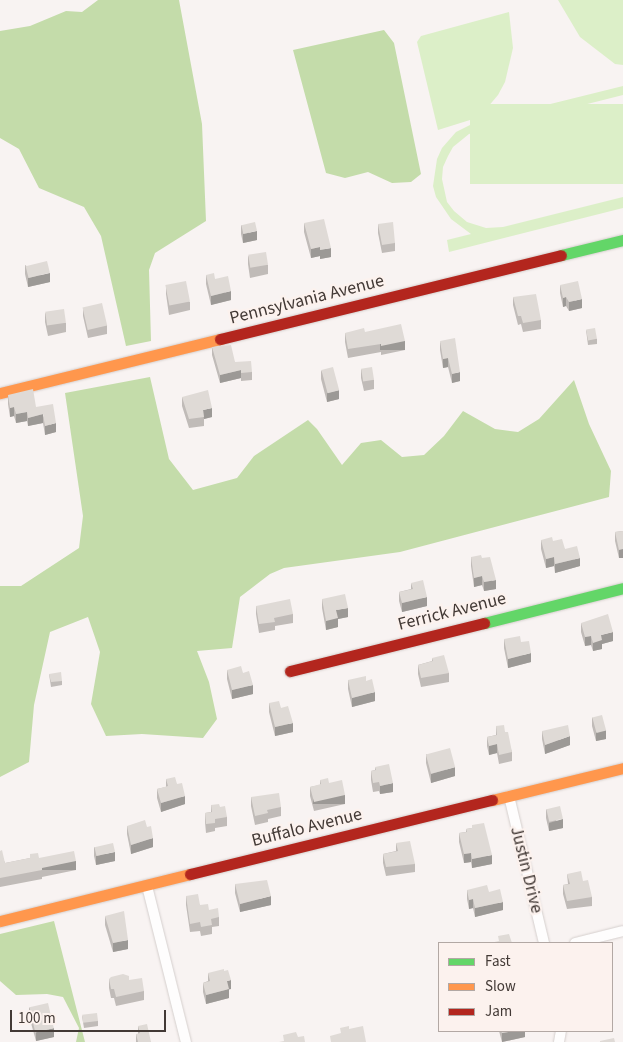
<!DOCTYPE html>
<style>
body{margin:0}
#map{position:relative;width:623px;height:1042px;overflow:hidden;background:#f8f3f2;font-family:"Source Sans 3",sans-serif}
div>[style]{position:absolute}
.green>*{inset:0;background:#dcefc8;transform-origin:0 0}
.forest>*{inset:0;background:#c4dcaa}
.roads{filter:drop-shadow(0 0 1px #d5cfcd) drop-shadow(0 0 1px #d5cfcd)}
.street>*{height:10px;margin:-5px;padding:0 5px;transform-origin:5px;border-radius:5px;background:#fefdfd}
.fast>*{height:11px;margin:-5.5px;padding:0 5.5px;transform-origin:5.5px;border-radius:5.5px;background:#63d668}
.slow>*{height:11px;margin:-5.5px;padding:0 5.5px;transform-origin:5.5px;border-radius:5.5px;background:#ff974d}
.jam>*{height:11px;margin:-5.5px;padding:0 5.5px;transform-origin:5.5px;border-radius:5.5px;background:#b3261e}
.wall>*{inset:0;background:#c0bbb8}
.shaded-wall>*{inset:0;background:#9c9996;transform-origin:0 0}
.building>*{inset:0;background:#dfdad6;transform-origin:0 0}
span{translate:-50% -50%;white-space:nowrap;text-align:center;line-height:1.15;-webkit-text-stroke:4.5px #fcf2ee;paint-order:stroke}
.street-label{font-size:18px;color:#423935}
.legend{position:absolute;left:438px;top:942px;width:175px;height:90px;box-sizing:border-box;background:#fcf2ee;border:1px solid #b2a8a4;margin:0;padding:6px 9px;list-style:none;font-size:15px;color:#423935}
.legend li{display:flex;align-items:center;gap:10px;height:25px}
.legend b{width:25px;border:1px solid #b2a8a4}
.scale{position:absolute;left:10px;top:1010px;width:156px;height:22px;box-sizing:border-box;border:2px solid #423935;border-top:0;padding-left:6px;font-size:15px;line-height:18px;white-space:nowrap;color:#423935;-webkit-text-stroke:4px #fcf2ee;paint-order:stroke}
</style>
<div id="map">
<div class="green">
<i style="clip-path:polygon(558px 0,623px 0,623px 65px,615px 64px,580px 37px)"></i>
<i style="clip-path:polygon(509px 12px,513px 48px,505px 82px,498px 95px,487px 108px,470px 120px,438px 130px,417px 42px,421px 36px)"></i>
<i style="clip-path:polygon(623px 86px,623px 95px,469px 134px,453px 147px,448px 156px,443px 167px,442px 179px,447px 202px,454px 211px,467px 222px,486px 228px,503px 227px,623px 197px,623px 208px,449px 252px,447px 240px,471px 234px,451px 219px,436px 197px,433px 186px,437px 159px,442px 148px,456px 132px,474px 123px)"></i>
<i style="left:623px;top:104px;width:80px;height:153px;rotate:90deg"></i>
</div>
<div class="forest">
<i style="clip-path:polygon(98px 0,179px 0,202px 124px,206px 221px,155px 253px,149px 270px,151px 341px,126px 346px,101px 236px,84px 207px,39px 188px,19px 149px,0 138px,0 31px,30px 26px,66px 11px,82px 12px)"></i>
<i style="clip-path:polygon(384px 30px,394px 43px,421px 174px,411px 182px,392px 183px,368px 172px,345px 178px,326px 173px,293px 50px)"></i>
<i style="clip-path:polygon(150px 377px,169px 459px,193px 490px,237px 478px,254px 456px,308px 420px,317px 429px,342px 465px,361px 443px,381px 440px,402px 457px,424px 455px,444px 436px,463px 411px,495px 429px,518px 432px,539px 419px,574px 380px,589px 424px,611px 471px,609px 497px,400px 552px,284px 568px,270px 574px,240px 597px,232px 648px,197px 651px,209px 682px,217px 719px,203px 738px,142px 734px,106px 736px,91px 704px,100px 652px,88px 617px,50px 632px,34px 705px,29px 762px,0 777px,0 586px,21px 586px,79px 548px,83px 516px,65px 393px)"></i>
<i style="clip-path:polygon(54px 921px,85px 1042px,76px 1042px,79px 1028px,63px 997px,47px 994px,16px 995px,0 981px,0 934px)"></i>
</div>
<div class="roads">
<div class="street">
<i style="left:509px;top:796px;width:151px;rotate:76.6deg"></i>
<i style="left:147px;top:886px;width:161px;rotate:76deg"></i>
<i style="left:575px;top:943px;width:49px;rotate:-14deg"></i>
<i style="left:559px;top:1042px;width:11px;rotate:-80deg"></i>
</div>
<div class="fast">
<i style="left:561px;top:255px;width:64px;rotate:-13.6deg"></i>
<i style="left:484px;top:623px;width:143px;rotate:-14.1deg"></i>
</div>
<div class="slow">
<i style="left:0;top:393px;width:227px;rotate:-13.8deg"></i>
<i style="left:492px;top:800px;width:135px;rotate:-13.7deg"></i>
<i style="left:0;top:921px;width:196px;rotate:-13.9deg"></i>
</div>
<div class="jam">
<i style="left:220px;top:339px;width:351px;rotate:-13.8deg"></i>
<i style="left:290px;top:671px;width:200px;rotate:-13.9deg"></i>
<i style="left:190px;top:874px;width:311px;rotate:-13.8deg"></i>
</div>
</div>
<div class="wall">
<i style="clip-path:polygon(304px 223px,331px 257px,320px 259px,320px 256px,311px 258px,304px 232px)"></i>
<i style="clip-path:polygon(378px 224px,395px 243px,395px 251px,382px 253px,378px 233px)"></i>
<i style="clip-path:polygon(241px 225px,257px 240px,243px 243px,241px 234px)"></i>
<i style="clip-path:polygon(248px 256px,268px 265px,268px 274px,250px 278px,248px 264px)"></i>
<i style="clip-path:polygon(25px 265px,50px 282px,28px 287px,25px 274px)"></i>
<i style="clip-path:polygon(206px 275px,215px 279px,231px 300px,211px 305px,206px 284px)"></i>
<i style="clip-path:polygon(560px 285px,582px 308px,569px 311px,566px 306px,563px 307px,560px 293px)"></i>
<i style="clip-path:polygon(166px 286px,190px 302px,190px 310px,169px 315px,166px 294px)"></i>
<i style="clip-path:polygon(513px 297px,541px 320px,541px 329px,523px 332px,521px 324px,518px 325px,513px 305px)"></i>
<i style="clip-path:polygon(83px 308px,107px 325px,107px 334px,88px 338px,83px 316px)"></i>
<i style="clip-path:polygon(45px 313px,66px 323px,66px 332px,48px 336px,45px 322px)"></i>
<i style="clip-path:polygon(586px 330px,597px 339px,597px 344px,588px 345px)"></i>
<i style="clip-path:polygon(365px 332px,405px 350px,381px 355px,381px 352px,348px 358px,345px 342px,345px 333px)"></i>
<i style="clip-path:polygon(440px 341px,460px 381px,452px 383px,448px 367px,443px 368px,440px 350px)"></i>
<i style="clip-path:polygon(212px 347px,235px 362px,252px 372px,252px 380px,241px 381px,241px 378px,220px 383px,212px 355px)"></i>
<i style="clip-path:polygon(361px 369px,374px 380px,374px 389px,364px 391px,361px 378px)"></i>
<i style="clip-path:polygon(321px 370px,339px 399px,327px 402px,321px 379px)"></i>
<i style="clip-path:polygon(8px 395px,36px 407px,56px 432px,45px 435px,43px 423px,28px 426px,27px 421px,16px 423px,14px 416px,10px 417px,8px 404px)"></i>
<i style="clip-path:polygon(182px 397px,212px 417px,204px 419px,204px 426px,189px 428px,182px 406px)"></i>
<i style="clip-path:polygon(623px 531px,623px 558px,619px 558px,615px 541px,615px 532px)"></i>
<i style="clip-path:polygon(541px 540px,553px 541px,565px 549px,580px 566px,555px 573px,554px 566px,546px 568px,541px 549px)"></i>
<i style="clip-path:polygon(471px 557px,482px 558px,496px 589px,484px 591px,482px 585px,474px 587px,471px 566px)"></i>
<i style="clip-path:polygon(411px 583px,427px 606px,402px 612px,399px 601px,399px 592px,411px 589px)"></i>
<i style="clip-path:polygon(322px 599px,348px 617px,338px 619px,338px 627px,326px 630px,322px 608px)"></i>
<i style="clip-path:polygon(256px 606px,293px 614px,293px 623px,275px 626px,275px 630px,259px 633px,256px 614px)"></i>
<i style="clip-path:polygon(581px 623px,613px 641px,602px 644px,602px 649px,593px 651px,591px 645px,585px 646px,581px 632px)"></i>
<i style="clip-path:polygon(504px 639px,531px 662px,508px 668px,504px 648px)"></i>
<i style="clip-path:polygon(432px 658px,449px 673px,449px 682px,421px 687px,418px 674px,418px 665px,432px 661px)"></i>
<i style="clip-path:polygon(227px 670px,243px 673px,253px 694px,232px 699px,227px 679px)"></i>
<i style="clip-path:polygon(49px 674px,62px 681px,62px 685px,51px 687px)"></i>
<i style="clip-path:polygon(348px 680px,366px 681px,375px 701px,352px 707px,348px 689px)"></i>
<i style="clip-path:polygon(269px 703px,281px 708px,293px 732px,275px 736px,269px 712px)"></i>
<i style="clip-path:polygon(592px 717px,606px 739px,596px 741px,592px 726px)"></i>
<i style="clip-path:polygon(496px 726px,505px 732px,512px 752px,512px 761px,499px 764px,497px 753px,489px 755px,487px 746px,487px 737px,496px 735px)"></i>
<i style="clip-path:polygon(542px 731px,570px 745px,545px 754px,542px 739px)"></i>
<i style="clip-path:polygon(426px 754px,455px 776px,431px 783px,426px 763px)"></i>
<i style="clip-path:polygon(375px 767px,393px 792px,380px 794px,379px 791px,373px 792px,371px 780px,371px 771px,375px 770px)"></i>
<i style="clip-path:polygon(166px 779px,177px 784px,185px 804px,161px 812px,157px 798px,157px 789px,166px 787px)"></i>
<i style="clip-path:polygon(320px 780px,329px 783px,345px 804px,314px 811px,310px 796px,310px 787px,320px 785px)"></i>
<i style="clip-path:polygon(251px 797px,281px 807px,281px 816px,268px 819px,268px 822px,255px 825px,251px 806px)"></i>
<i style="clip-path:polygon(211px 805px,220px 807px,227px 817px,227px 826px,215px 828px,215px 831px,206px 833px,205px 822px,205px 813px,211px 812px)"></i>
<i style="clip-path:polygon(546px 809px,563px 828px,549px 831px,546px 818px)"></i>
<i style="clip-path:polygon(472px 825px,492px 864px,472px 868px,471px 862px,464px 863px,459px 842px,459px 833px,466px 832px,466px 829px,472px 828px)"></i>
<i style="clip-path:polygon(127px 826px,147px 827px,153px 847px,131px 854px,127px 834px)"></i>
<i style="clip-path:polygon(396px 843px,415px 864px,415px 872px,386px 876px,383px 863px,383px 854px,396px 851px)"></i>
<i style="clip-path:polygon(94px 847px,115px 861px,96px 865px,94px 856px)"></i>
<i style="clip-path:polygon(0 851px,5px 863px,30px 858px,30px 854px,39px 858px,76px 870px,42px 877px,42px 879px,0 887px)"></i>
<i style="clip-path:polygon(567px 874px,592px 897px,592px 906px,567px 909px,563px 894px,563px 885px,568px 884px)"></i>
<i style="clip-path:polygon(235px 884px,271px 905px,240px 912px,235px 893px)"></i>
<i style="clip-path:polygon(467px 890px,489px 892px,503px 910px,475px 917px,473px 908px,469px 909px,467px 899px)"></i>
<i style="clip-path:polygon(186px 896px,219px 917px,219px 926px,212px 927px,212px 934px,201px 936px,200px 931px,190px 932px,186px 905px)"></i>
<i style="clip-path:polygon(105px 916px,128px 949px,113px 952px,105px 925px)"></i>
<i style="clip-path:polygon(208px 973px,231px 989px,229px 989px,229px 998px,206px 1004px,203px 992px,203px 983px,208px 981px)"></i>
<i style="clip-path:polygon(109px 979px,129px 980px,144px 991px,144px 1000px,116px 1006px,114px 998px,111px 998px,109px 988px)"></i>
<i style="clip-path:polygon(29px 1007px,54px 1037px,36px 1041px,29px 1016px)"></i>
<i style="clip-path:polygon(82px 1016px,98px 1021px,98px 1026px,84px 1028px)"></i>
<i style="clip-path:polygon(138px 1026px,151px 1042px,136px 1042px,136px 1034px,138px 1034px)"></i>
<i style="clip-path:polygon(499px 1031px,525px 1031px,525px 1037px,502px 1042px)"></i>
</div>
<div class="shaded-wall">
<i style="clip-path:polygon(257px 231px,257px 240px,243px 243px,243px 234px)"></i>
<i style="clip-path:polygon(320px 247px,320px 256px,311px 258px,311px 249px)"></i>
<i style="clip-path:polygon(331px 248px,331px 257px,320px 259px,320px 250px)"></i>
<i style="clip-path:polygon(50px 273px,50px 282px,28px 287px,28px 278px)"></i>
<i style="clip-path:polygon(231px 291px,231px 300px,211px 305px,211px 296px)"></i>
<i style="clip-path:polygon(566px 297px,566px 306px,563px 307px,563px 298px)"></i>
<i style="clip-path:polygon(582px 299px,582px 308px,569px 311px,569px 302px)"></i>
<i style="left:405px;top:341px;width:9px;height:25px;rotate:90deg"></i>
<i style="clip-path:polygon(448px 358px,448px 367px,443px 368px,443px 359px)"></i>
<i style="clip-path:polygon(241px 370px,241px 378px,220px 383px,220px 375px)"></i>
<i style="clip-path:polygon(460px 372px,460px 381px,452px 383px,452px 374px)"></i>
<i style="clip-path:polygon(339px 390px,339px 399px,327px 402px,327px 393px)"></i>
<i style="clip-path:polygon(14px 407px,14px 416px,10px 417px,10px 408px)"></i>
<i style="clip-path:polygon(212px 408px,212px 417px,204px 419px,203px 410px)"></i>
<i style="clip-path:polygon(27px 412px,27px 421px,16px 423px,16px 414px)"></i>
<i style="clip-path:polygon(43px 414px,43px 423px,28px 426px,28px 418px)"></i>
<i style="clip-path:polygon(56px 423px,56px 432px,45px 435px,45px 426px)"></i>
<i style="left:623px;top:549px;width:9px;height:4px;rotate:90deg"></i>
<i style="clip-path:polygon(554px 557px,554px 566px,546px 568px,546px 559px)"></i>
<i style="clip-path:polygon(580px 558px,580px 566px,555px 573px,555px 564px)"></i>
<i style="clip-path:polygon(482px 576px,482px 585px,474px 587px,474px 578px)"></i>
<i style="clip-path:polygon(496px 580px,496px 589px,484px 591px,484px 582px)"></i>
<i style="clip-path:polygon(427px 597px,427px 606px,402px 612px,402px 603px)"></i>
<i style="clip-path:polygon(348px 608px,348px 617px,338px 619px,338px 627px,326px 630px,326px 621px,336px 610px)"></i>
<i style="clip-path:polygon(613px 632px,613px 641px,602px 644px,602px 649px,593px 651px,593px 643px,601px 635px)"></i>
<i style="clip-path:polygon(591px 636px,591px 645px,585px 646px,585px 637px)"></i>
<i style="clip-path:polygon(531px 653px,531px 662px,508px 668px,508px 659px)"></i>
<i style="clip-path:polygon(253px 685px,253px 694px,232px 699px,232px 690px)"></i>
<i style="clip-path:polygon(375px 692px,375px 701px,352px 707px,352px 698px)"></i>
<i style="clip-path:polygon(293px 723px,293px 732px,275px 736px,275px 727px)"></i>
<i style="clip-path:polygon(606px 730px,606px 739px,596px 741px,596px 732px)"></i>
<i style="clip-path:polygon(570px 736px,570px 745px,545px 754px,545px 745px)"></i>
<i style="clip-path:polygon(497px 744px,497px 753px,489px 755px,489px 746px)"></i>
<i style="clip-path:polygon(455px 767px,455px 776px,431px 783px,431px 774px)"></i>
<i style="clip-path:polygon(393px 783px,393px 792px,380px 794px,380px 786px)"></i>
<i style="left:345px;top:795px;width:9px;height:32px;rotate:90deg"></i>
<i style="clip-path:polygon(185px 796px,185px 804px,161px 812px,161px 803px)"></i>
<i style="clip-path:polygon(563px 819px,563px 828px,549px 831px,549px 823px)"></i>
<i style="clip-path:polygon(153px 838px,153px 847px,131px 854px,131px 845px)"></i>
<i style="clip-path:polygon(115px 852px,115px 861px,96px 865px,96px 856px)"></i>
<i style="clip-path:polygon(471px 853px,471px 862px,464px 863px,464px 854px)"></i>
<i style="clip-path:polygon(492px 855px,492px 864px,472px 868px,472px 859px)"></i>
<i style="left:76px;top:861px;width:9px;height:35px;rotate:90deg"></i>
<i style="clip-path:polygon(271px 896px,271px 905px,240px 912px,240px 904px)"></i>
<i style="clip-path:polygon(473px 899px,473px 908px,469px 909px,469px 900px)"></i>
<i style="clip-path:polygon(503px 902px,503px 910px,475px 917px,475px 908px)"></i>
<i style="clip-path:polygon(128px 940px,128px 949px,113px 952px,113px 943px)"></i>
<i style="clip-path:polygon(231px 980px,231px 989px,227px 990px,227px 981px)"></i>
<i style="clip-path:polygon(229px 989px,229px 998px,206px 1004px,206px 995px)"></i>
<i style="clip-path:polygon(54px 1028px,54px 1037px,36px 1041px,36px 1032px)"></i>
<i style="clip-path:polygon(514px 1031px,525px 1031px,525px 1037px,502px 1042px,502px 1033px)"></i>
</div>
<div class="building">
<i style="clip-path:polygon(324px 219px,331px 248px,320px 250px,320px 247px,311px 249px,304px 223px)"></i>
<i style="left:255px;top:222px;width:9px;height:14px;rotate:77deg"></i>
<i style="clip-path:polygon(393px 222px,395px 243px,382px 245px,378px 224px)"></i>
<i style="left:266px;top:252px;width:13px;height:18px;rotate:81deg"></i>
<i style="left:47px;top:261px;width:12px;height:22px;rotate:76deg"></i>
<i style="clip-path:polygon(214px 273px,215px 279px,228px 276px,231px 291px,211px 296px,206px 275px)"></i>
<i style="left:186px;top:281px;width:21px;height:21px;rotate:79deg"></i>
<i style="clip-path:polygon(578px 281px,582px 299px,569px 302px,566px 297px,563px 298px,560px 285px)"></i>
<i style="clip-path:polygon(536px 294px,541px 320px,523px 323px,521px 316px,518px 316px,513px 297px)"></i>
<i style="left:102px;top:303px;width:23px;height:20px;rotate:77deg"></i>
<i style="left:64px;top:309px;width:14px;height:19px;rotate:82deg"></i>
<i style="clip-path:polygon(401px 324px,405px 341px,381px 346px,381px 344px,348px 349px,345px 333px,364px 328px,365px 332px)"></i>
<i style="left:595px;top:328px;width:11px;height:9px;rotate:80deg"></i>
<i style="clip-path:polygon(455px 338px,460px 372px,452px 374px,448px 358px,443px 359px,440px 341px)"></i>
<i style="clip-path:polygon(231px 345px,235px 362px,251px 361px,252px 372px,241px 373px,241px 370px,220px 375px,212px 347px)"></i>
<i style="left:333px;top:367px;width:24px;height:12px;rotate:75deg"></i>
<i style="left:372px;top:367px;width:13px;height:11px;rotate:81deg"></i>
<i style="clip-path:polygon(33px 389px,36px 407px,53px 404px,56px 423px,45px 426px,43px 414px,28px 418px,27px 412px,16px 414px,14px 407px,10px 408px,8px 395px)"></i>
<i style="clip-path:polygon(208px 390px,212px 408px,203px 410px,204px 417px,189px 419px,182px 397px)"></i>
<i style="clip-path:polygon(623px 531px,623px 549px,619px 550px,615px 532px)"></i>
<i style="clip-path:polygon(552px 537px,553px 541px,562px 539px,565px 549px,577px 546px,580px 558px,555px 564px,554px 557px,546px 559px,541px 540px)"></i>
<i style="clip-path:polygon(481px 555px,482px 558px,490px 557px,496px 580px,484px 582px,482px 576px,474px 578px,471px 557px)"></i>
<i style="clip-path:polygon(423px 580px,427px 597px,402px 603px,399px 592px,413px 589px,411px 583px)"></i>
<i style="clip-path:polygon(345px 594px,348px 608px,336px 610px,338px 618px,326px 621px,322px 599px)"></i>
<i style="clip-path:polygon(290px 599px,293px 614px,274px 618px,275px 622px,259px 624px,256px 606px)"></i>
<i style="clip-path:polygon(608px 614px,613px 632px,601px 635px,602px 640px,593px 643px,591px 636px,585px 637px,581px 623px)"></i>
<i style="clip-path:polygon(520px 636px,521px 642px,529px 641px,531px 653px,508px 659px,504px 639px)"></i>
<i style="clip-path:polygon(444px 655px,449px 673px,421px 678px,418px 665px,433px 661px,432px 658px)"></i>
<i style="clip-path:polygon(241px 666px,243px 673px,249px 671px,253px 685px,232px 690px,227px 670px)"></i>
<i style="clip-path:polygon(61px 672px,62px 681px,51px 682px,49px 674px)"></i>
<i style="clip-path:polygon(366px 676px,366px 681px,372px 679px,375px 692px,352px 698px,348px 680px)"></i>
<i style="clip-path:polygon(279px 701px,281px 708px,288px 706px,293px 723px,275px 727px,269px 703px)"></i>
<i style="left:602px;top:715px;width:16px;height:10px;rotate:75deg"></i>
<i style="clip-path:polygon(504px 725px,505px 732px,508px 732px,512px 752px,499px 755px,497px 744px,489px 746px,487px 737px,497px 735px,496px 726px)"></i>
<i style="clip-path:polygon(568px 725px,570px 736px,545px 745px,542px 731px)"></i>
<i style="left:450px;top:748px;width:20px;height:25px;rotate:75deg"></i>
<i style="clip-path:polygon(389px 764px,393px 783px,380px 786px,379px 782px,373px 783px,371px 771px,376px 770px,375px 767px)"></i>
<i style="clip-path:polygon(175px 777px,177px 784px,182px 783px,185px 796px,161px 803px,157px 789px,168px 786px,166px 779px)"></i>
<i style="clip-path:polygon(328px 778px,329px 783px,342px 780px,345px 795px,314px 802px,310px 787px,321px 784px,320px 780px)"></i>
<i style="clip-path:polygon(279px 793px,281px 807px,267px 810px,268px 813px,255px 816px,251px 797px)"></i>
<i style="clip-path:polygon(219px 804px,220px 807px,225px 806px,227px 817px,215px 819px,215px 823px,206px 824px,205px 813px,212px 812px,211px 805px)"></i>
<i style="left:560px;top:806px;width:13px;height:14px;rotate:77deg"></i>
<i style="clip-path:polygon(145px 820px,147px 827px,151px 826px,153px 838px,131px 845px,127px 826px)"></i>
<i style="clip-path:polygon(484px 823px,492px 855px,472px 859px,471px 853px,464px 854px,459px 833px,467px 832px,466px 829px,472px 828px,472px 825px)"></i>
<i style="clip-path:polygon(410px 841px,415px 864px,386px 867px,383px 854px,398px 851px,396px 843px)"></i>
<i style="left:113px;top:843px;width:9px;height:19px;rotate:77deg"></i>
<i style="clip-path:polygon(2px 850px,5px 863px,30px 858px,30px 854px,38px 853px,39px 858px,74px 851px,76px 861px,42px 868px,42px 870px,0 878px,0 851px)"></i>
<i style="clip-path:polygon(581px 871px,583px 881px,588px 880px,592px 897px,567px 901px,563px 885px,570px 884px,567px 874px)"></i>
<i style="clip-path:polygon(267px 880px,271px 896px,240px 904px,235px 884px)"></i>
<i style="clip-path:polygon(487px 885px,489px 892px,500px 889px,503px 902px,475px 908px,473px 899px,469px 900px,467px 890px)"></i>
<i style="clip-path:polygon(198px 894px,200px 905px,208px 904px,209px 910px,218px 908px,219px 917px,211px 919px,212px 925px,201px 927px,200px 922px,190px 924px,186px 896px)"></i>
<i style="clip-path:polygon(124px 911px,128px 940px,113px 943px,105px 916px)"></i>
<i style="clip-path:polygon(509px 934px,512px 943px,490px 943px,499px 941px,498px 936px)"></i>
<i style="clip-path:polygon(224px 969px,224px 971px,228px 970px,231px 980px,227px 981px,229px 989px,206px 995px,203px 983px,210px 981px,208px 973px)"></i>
<i style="clip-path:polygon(123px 974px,129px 976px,129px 980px,142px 978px,144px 991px,116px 997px,114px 989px,111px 989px,109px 979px,111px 977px)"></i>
<i style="left:48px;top:1003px;width:26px;height:19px;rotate:77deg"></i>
<i style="left:97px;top:1013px;width:8px;height:15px;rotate:83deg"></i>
<i style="clip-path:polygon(147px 1024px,151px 1042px,138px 1042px,136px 1034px,140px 1033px,138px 1026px)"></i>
<i style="clip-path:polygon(349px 1026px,349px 1029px,363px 1026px,366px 1042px,331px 1042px,330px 1036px,341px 1033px,340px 1028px)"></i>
<i style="clip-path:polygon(501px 1031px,514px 1031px,502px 1033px)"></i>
<i style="clip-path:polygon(296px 1032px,298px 1037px,304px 1036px,305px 1042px,279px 1042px,284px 1041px,283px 1035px)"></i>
<i style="clip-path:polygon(614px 1038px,615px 1042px,600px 1042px,600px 1041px)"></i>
</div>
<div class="street-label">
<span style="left:307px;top:300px;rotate:-14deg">Pennsylvania Avenue</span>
<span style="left:452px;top:612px;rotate:-14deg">Ferrick Avenue</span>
<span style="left:307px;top:828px;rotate:-14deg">Buffalo Avenue</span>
<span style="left:526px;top:870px;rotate:76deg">Justin Drive</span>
</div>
<ul class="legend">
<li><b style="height:6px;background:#63d668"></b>Fast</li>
<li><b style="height:6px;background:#ff974d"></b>Slow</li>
<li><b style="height:6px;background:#b3261e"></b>Jam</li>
</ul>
<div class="scale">100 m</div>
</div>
